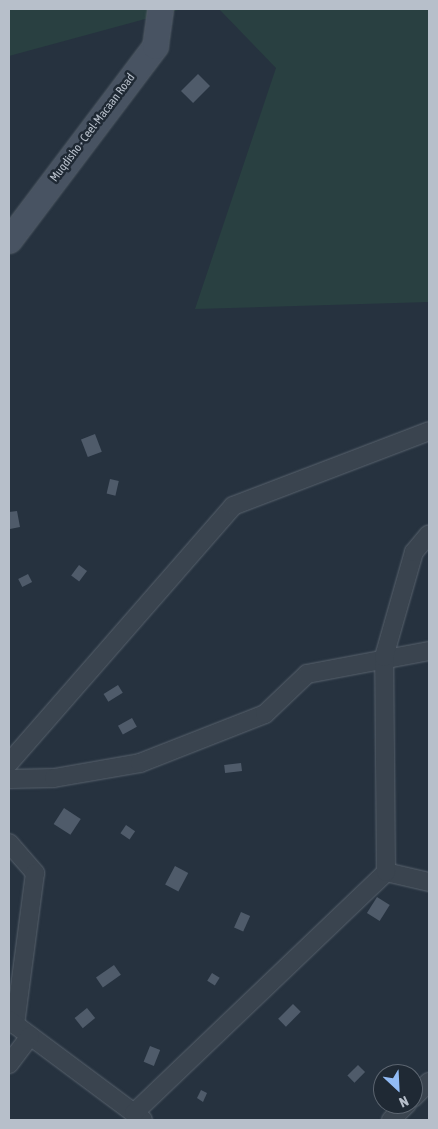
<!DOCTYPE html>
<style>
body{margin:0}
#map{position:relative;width:438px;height:1129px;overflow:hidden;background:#26323f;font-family:"Asap Condensed",sans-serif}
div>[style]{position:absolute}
.green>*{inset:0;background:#294041}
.building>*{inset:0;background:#4f5b6a;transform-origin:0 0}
.roads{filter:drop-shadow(0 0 1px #58626d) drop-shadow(0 0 1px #58626d)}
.street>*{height:18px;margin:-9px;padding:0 9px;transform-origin:9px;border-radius:9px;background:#3a444f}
.secondary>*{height:25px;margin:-12.5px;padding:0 12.5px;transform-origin:12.5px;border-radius:12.5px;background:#485362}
span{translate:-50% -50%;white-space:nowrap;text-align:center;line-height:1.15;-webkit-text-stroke:5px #1f2934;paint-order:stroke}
.street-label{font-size:12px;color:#b7bfca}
.frame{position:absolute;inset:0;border:10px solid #b7bfca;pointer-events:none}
.north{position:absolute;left:373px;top:1064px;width:50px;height:50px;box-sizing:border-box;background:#1f2934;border:1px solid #5c6570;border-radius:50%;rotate:155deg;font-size:14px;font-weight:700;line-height:20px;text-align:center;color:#b7bfca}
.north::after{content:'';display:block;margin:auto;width:18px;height:22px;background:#91bbf5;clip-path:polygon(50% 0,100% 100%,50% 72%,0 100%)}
</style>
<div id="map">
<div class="green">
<i style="clip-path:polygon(9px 9px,182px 9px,9px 56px)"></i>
<i style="clip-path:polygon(219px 9px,429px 9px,429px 302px,195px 309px,276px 68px)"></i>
</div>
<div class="building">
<i style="left:198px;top:74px;width:17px;height:24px;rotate:45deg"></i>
<i style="left:95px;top:434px;width:19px;height:15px;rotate:69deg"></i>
<i style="left:110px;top:479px;width:9px;height:15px;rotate:13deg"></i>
<i style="clip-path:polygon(17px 511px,20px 527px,10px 529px,9px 512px)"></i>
<i style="left:79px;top:565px;width:10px;height:13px;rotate:37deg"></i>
<i style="left:28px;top:574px;width:9px;height:11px;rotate:63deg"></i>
<i style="left:118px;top:685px;width:9px;height:17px;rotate:58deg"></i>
<i style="left:132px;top:718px;width:10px;height:16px;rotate:61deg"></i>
<i style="left:241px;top:763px;width:8px;height:17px;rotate:83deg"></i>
<i style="left:64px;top:808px;width:20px;height:19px;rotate:33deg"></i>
<i style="left:126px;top:825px;width:11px;height:10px;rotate:34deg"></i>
<i style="left:175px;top:866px;width:15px;height:21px;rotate:28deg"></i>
<i style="left:377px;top:897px;width:15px;height:19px;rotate:32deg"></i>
<i style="left:241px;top:912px;width:10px;height:17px;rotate:24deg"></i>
<i style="left:114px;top:965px;width:12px;height:22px;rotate:55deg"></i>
<i style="left:212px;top:973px;width:9px;height:9px;rotate:32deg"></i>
<i style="left:293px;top:1004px;width:11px;height:21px;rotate:45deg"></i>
<i style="left:87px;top:1008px;width:13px;height:16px;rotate:51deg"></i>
<i style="left:150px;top:1046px;width:11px;height:17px;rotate:22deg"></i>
<i style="left:358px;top:1065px;width:10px;height:15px;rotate:45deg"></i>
<i style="clip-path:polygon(201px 1090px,207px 1093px,203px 1102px,197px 1098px)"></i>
</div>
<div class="roads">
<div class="street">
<i style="left:9px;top:763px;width:341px;rotate:-48.9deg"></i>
<i style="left:233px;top:506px;width:210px;rotate:-20.9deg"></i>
<i style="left:9px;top:779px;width:45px;rotate:-1.3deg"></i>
<i style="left:54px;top:778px;width:87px;rotate:-9.9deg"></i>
<i style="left:140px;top:763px;width:134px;rotate:-21.4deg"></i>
<i style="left:265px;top:714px;width:58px;rotate:-43.6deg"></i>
<i style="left:307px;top:674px;width:124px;rotate:-10.7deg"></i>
<i style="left:9px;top:843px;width:40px;rotate:49deg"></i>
<i style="left:35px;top:873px;width:153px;rotate:97.5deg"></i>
<i style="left:386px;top:872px;width:44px;rotate:13.1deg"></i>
<i style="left:9px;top:1020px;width:167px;rotate:36.7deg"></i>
<i style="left:9px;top:1064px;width:35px;rotate:-53deg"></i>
<i style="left:413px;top:1098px;width:23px;rotate:-45deg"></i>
<i style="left:134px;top:1113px;width:349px;rotate:-43.7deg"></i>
<i style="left:386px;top:872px;width:215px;rotate:-90.5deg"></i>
<i style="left:384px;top:657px;width:109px;rotate:-74.1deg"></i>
<i style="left:414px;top:552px;width:23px;rotate:-50deg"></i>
<i style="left:391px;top:1120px;width:23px;rotate:-45deg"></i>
</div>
<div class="secondary">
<i style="left:9px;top:240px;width:243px;rotate:-53deg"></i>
<i style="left:155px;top:46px;width:37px;rotate:-82deg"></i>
</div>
</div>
<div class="street-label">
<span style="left:93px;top:128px;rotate:-53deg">Muqdisho - Ceel-Macaan Road</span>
</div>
<div class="frame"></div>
<div class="north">N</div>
</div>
